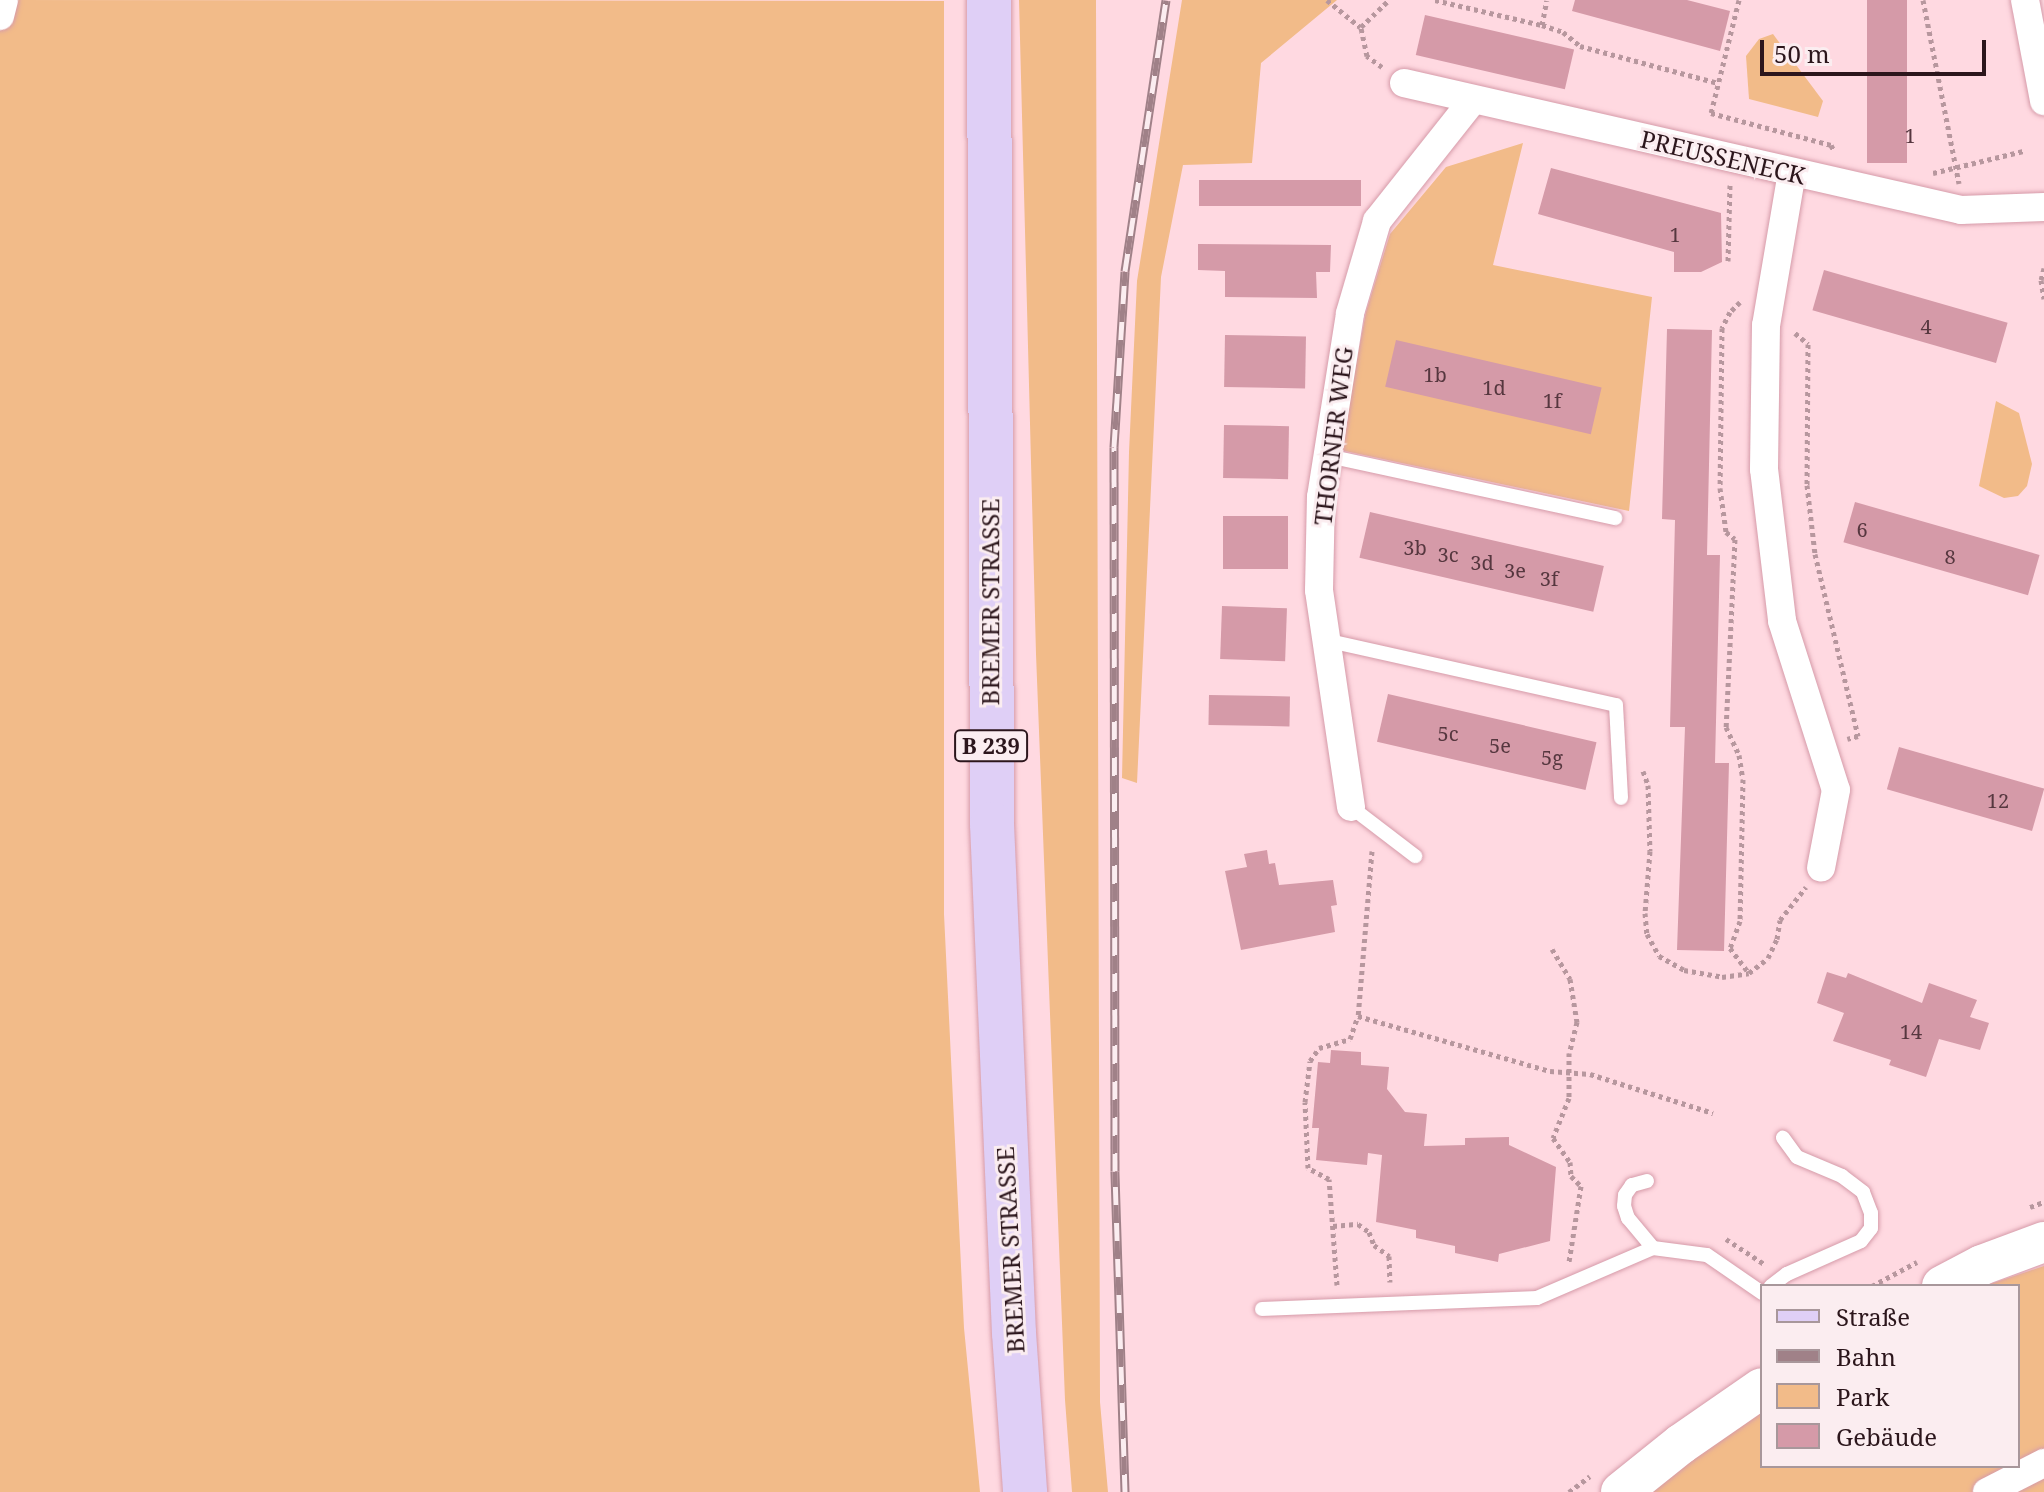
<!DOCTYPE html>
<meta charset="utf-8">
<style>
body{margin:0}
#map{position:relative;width:2044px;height:1492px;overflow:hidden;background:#ffd9e1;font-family:"Noto Serif",serif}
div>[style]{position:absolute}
.green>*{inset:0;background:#f2bb89}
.building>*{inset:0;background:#d59aa8;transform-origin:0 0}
.path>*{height:5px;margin-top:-2.5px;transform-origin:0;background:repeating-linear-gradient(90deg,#b7979e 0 4px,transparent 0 8px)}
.roads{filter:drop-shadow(0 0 2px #d69ba9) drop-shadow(0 0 2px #d69ba9)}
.service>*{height:14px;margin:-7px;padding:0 7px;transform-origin:7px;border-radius:7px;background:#fff}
.minor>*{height:28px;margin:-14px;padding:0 14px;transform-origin:14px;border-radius:14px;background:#fff}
.secondary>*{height:40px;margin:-20px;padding:0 20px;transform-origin:20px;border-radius:20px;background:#fff}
.primary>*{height:44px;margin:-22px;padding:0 22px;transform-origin:22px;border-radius:22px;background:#dfcff6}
.rail>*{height:9px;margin-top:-4.5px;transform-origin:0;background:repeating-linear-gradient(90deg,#fbedf0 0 18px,#a08188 0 36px);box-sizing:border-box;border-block:2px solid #a08188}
span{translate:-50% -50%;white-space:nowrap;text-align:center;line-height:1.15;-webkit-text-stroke:6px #fbedf0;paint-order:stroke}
.number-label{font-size:20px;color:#56373f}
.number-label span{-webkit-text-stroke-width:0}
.shield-label span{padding:2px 6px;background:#fbedf0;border:2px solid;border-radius:6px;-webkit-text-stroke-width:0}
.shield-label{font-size:22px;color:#2c161c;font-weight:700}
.street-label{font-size:24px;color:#2c161c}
.legend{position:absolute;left:1760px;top:1284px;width:260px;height:184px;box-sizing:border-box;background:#fbedf0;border:2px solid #a8979b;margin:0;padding:10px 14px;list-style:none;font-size:24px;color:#2c161c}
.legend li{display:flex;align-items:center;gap:16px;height:40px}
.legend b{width:40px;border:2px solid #a8979b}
.scale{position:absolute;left:1760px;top:40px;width:226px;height:36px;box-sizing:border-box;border:4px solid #2c161c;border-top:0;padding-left:10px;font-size:24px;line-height:28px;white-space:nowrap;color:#2c161c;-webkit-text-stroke:6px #fbedf0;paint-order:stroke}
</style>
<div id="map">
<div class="green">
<i style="clip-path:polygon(0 0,944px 1px,944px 914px,964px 1328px,980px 1492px,0 1492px)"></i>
<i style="clip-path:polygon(1019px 0,1096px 0,1100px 1402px,1108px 1492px,1072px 1492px,1065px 1400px,1036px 654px)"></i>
<i style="clip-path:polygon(1182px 0,1337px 0,1261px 63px,1252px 163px,1183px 165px,1161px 277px,1137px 783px,1122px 778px,1129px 452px,1137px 281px)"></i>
<i style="clip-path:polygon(1773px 34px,1823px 101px,1818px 117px,1749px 99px,1746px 56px,1759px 39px)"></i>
<i style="clip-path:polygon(1523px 143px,1493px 265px,1652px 297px,1629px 511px,1340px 450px,1366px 312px,1390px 234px,1446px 167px)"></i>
<i style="clip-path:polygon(1996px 401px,2019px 413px,2032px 464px,2027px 486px,2018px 496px,2004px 498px,1979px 486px)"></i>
<i style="clip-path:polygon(2044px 1266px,2044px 1492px,1639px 1492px,1762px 1400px,1762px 1466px,2018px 1466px,2018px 1286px,1984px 1286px)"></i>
</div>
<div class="building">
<i style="clip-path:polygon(1575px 0,1687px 0,1730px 11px,1720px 51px,1572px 11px)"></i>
<i style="left:1867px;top:0;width:40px;height:163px"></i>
<i style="left:1425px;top:15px;width:153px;height:41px;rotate:13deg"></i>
<i style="clip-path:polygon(1551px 168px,1721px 213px,1722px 262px,1701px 272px,1674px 272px,1674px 252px,1538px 214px)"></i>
<i style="left:1199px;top:180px;width:162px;height:26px"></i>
<i style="clip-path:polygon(1198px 244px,1331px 245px,1330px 272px,1316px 272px,1317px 298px,1225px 297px,1225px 271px,1198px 270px)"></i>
<i style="left:1824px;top:270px;width:191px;height:42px;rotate:16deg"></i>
<i style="clip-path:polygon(1667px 329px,1712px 330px,1707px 555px,1720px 555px,1715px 763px,1729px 763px,1724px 951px,1677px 950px,1685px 727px,1670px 727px,1675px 520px,1662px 519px)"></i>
<i style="left:1225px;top:335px;width:81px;height:52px;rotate:1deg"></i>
<i style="left:1396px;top:340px;width:211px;height:48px;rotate:13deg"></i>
<i style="left:1224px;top:425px;width:65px;height:53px;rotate:1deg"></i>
<i style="left:1855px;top:502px;width:192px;height:42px;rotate:16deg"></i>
<i style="left:1370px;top:512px;width:240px;height:47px;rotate:13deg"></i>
<i style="left:1288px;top:516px;width:53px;height:65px;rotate:90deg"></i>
<i style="left:1222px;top:606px;width:65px;height:53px;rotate:2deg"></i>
<i style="left:1388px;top:694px;width:214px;height:49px;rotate:13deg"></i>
<i style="left:1209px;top:695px;width:81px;height:30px;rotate:1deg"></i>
<i style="left:1899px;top:747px;width:151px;height:44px;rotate:16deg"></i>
<i style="clip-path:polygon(1267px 850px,1269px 864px,1275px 863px,1279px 885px,1333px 880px,1337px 905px,1331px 906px,1335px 932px,1241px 950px,1225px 871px,1247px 867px,1244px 854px)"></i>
<i style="clip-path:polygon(1827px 972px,1846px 978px,1848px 973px,1922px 1003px,1929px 983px,1977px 1000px,1970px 1017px,1989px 1023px,1980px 1050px,1939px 1039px,1926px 1077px,1889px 1065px,1891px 1060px,1833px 1041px,1844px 1013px,1817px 1003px)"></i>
<i style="clip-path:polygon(1331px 1050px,1361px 1052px,1361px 1065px,1389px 1067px,1387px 1089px,1405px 1112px,1427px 1114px,1424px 1146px,1465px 1145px,1465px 1138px,1509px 1137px,1509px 1145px,1556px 1167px,1550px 1241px,1499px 1254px,1498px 1262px,1455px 1253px,1455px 1246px,1416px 1238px,1416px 1230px,1376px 1222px,1382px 1155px,1368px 1153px,1367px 1165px,1316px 1160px,1319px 1128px,1312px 1128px,1318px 1062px,1330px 1063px)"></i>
</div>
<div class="path">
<i style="left:1327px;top:0;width:43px;rotate:39.3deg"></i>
<i style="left:1435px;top:0;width:110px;rotate:13.2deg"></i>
<i style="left:1542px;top:25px;width:22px;rotate:18deg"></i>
<i style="left:1563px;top:32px;width:22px;rotate:39deg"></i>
<i style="left:1580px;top:46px;width:143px;rotate:15deg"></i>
<i style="left:1739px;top:0;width:116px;rotate:103.9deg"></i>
<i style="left:1711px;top:113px;width:124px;rotate:14.9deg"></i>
<i style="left:1831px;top:145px;width:7px;rotate:63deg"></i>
<i style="left:1923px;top:0;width:187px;rotate:78.9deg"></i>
<i style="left:1542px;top:25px;width:25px;rotate:-79deg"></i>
<i style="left:1382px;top:67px;width:19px;rotate:-144deg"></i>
<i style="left:1367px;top:56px;width:30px;rotate:-102deg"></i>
<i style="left:1361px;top:27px;width:39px;rotate:-44deg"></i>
<i style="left:1933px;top:173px;width:93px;rotate:-13.7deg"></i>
<i style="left:1728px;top:261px;width:76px;rotate:-88.5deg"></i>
<i style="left:2044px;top:268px;width:12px;rotate:104deg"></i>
<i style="left:2041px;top:280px;width:19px;rotate:81deg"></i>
<i style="left:1740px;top:302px;width:14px;rotate:135deg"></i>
<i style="left:1730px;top:312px;width:18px;rotate:117deg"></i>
<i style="left:1722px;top:328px;width:160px;rotate:90.7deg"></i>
<i style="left:1720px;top:488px;width:44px;rotate:82.2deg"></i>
<i style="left:1726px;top:532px;width:11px;rotate:38deg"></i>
<i style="left:1735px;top:539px;width:188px;rotate:92.7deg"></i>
<i style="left:1726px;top:727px;width:31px;rotate:65deg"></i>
<i style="left:1739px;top:755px;width:24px;rotate:81deg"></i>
<i style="left:1743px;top:779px;width:142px;rotate:91.2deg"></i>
<i style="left:1740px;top:921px;width:29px;rotate:110deg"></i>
<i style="left:1730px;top:948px;width:31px;rotate:53deg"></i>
<i style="left:1795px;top:333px;width:17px;rotate:40deg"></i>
<i style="left:1808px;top:344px;width:141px;rotate:90.4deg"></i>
<i style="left:1807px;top:485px;width:69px;rotate:83.4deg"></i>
<i style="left:1815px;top:554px;width:187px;rotate:76.7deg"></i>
<i style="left:1858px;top:736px;width:11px;rotate:165deg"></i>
<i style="left:1643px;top:771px;width:15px;rotate:70deg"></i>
<i style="left:1648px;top:785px;width:66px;rotate:88.3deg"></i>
<i style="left:1650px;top:851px;width:62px;rotate:94.6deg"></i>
<i style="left:1645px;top:913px;width:21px;rotate:85deg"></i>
<i style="left:1647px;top:934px;width:25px;rotate:61deg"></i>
<i style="left:1659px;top:956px;width:29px;rotate:29deg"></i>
<i style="left:1684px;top:970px;width:39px;rotate:10deg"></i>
<i style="left:1722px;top:977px;width:27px;rotate:-8deg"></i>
<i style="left:1749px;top:973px;width:24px;rotate:-38deg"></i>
<i style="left:1768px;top:958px;width:21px;rotate:-65deg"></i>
<i style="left:1777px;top:939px;width:19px;rotate:-81deg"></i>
<i style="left:1780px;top:920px;width:42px;rotate:-51.8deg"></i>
<i style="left:1372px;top:851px;width:166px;rotate:94.8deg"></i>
<i style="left:1358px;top:1016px;width:200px;rotate:16deg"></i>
<i style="left:1550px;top:1071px;width:40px;rotate:4.3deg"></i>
<i style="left:1590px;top:1074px;width:129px;rotate:17.6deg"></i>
<i style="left:1552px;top:949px;width:35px;rotate:59deg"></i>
<i style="left:1570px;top:979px;width:44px;rotate:80.8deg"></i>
<i style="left:1577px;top:1022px;width:32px;rotate:104deg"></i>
<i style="left:1569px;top:1053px;width:45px;rotate:90deg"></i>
<i style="left:1569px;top:1098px;width:43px;rotate:111.8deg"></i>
<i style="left:1553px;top:1138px;width:29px;rotate:55deg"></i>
<i style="left:1570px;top:1162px;width:14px;rotate:86deg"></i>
<i style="left:1571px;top:1176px;width:14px;rotate:45deg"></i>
<i style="left:1581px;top:1186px;width:77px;rotate:99deg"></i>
<i style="left:2030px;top:1207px;width:15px;rotate:-20deg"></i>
<i style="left:1333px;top:1226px;width:25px;rotate:-5deg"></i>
<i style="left:1358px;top:1224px;width:14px;rotate:36deg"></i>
<i style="left:1369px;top:1232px;width:14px;rotate:69deg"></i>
<i style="left:1374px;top:1245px;width:19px;rotate:36deg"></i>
<i style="left:1389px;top:1256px;width:26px;rotate:88deg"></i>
<i style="left:1726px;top:1239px;width:45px;rotate:33.3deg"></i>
<i style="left:1337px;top:1285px;width:106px;rotate:-94.3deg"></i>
<i style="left:1329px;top:1179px;width:24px;rotate:-152deg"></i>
<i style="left:1308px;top:1168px;width:66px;rotate:-92.6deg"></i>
<i style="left:1305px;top:1102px;width:41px;rotate:-83deg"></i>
<i style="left:1310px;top:1061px;width:16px;rotate:-55deg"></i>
<i style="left:1319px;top:1048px;width:32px;rotate:-16deg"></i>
<i style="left:1350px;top:1039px;width:24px;rotate:-71deg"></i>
<i style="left:1872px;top:1286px;width:51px;rotate:-28.1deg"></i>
<i style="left:1569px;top:1492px;width:26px;rotate:-37deg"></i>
</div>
<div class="roads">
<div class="service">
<i style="left:1328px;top:456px;width:294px;rotate:12.2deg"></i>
<i style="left:1325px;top:640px;width:298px;rotate:12.6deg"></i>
<i style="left:1616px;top:705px;width:93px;rotate:86.9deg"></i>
<i style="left:1351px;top:807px;width:81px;rotate:37.4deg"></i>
<i style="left:1647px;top:1181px;width:16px;rotate:165deg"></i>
<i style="left:1632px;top:1185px;width:12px;rotate:125deg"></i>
<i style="left:1625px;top:1195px;width:11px;rotate:95deg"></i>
<i style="left:1624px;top:1206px;width:13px;rotate:72deg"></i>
<i style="left:1628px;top:1218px;width:39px;rotate:50deg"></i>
<i style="left:1771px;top:1286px;width:20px;rotate:-37deg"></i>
<i style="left:1787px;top:1274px;width:81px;rotate:-24deg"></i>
<i style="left:1861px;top:1241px;width:16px;rotate:-52deg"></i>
<i style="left:1871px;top:1228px;width:15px;rotate:-90deg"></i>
<i style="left:1871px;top:1213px;width:22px;rotate:-111deg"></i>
<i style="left:1863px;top:1192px;width:26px;rotate:-143deg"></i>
<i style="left:1842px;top:1176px;width:49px;rotate:-157.1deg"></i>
<i style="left:1797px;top:1157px;width:24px;rotate:-126deg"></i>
<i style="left:1262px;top:1309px;width:275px;rotate:-2.3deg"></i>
<i style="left:1537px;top:1298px;width:126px;rotate:-23.3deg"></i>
<i style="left:1653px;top:1248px;width:54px;rotate:7.4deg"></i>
<i style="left:1707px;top:1255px;width:67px;rotate:34.6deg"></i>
</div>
<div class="minor">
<i style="left:2025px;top:0;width:103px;rotate:79.3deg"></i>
<i style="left:0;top:16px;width:16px;rotate:-76deg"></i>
<i style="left:1404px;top:83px;width:571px;rotate:12.84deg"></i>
<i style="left:1961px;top:210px;width:83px;rotate:-2.1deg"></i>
<i style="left:1792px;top:172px;width:155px;rotate:99.6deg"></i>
<i style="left:1766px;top:325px;width:144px;rotate:90.8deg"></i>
<i style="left:1764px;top:469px;width:153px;rotate:83.2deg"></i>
<i style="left:1782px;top:621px;width:177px;rotate:72.3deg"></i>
<i style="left:1836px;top:790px;width:79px;rotate:100.9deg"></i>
<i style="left:1351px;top:807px;width:219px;rotate:-98.4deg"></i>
<i style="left:1319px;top:590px;width:93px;rotate:-88.8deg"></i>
<i style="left:1321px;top:497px;width:186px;rotate:-81deg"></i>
<i style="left:1350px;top:313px;width:96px;rotate:-73.6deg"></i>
<i style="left:1377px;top:221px;width:154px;rotate:-51.6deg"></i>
<i style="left:1987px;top:1492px;width:64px;rotate:-27deg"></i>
</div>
<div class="secondary">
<i style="left:1942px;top:1286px;width:45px;rotate:-27.7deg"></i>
<i style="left:1982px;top:1265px;width:66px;rotate:-20.4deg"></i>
<i style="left:1621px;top:1492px;width:77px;rotate:-38.7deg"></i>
<i style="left:1681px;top:1444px;width:98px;rotate:-34.7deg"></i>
</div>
<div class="primary">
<i style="left:989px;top:0;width:824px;rotate:89.79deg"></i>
<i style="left:992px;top:824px;width:509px;rotate:87.53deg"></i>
<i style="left:1014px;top:1333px;width:159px;rotate:86deg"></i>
</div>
</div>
<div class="rail">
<i style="left:1125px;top:1492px;width:321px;rotate:-91.8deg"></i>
<i style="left:1115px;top:1171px;width:724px;rotate:-90.08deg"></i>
<i style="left:1114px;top:447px;width:176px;rotate:-86.4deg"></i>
<i style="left:1125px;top:271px;width:274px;rotate:-81.4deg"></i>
</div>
<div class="number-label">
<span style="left:1910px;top:135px">1</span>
<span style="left:1675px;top:234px">1</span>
<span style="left:1926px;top:326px">4</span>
<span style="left:1435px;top:374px">1b</span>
<span style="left:1494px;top:387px">1d</span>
<span style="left:1552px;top:400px">1f</span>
<span style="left:1862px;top:529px">6</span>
<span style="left:1415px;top:547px">3b</span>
<span style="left:1448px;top:554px">3c</span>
<span style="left:1950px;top:556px">8</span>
<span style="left:1482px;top:562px">3d</span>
<span style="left:1515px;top:570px">3e</span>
<span style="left:1549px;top:578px">3f</span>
<span style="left:1448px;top:733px">5c</span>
<span style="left:1500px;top:745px">5e</span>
<span style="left:1552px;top:757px">5g</span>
<span style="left:1998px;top:800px">12</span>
<span style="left:1911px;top:1031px">14</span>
</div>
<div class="shield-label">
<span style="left:991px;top:746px">B 239</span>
</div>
<div class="street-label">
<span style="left:1723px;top:157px;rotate:13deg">PREUSSENECK</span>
<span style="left:1333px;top:436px;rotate:-83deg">THORNER WEG</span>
<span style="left:990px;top:602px;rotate:-90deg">BREMER STRASSE</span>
<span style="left:1010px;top:1250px;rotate:-93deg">BREMER STRASSE</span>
</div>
<ul class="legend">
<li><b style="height:10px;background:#dfcff6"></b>Straße</li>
<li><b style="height:10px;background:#a08188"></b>Bahn</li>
<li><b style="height:22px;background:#f2bb89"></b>Park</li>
<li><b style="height:22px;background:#d59aa8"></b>Gebäude</li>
</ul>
<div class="scale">50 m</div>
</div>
